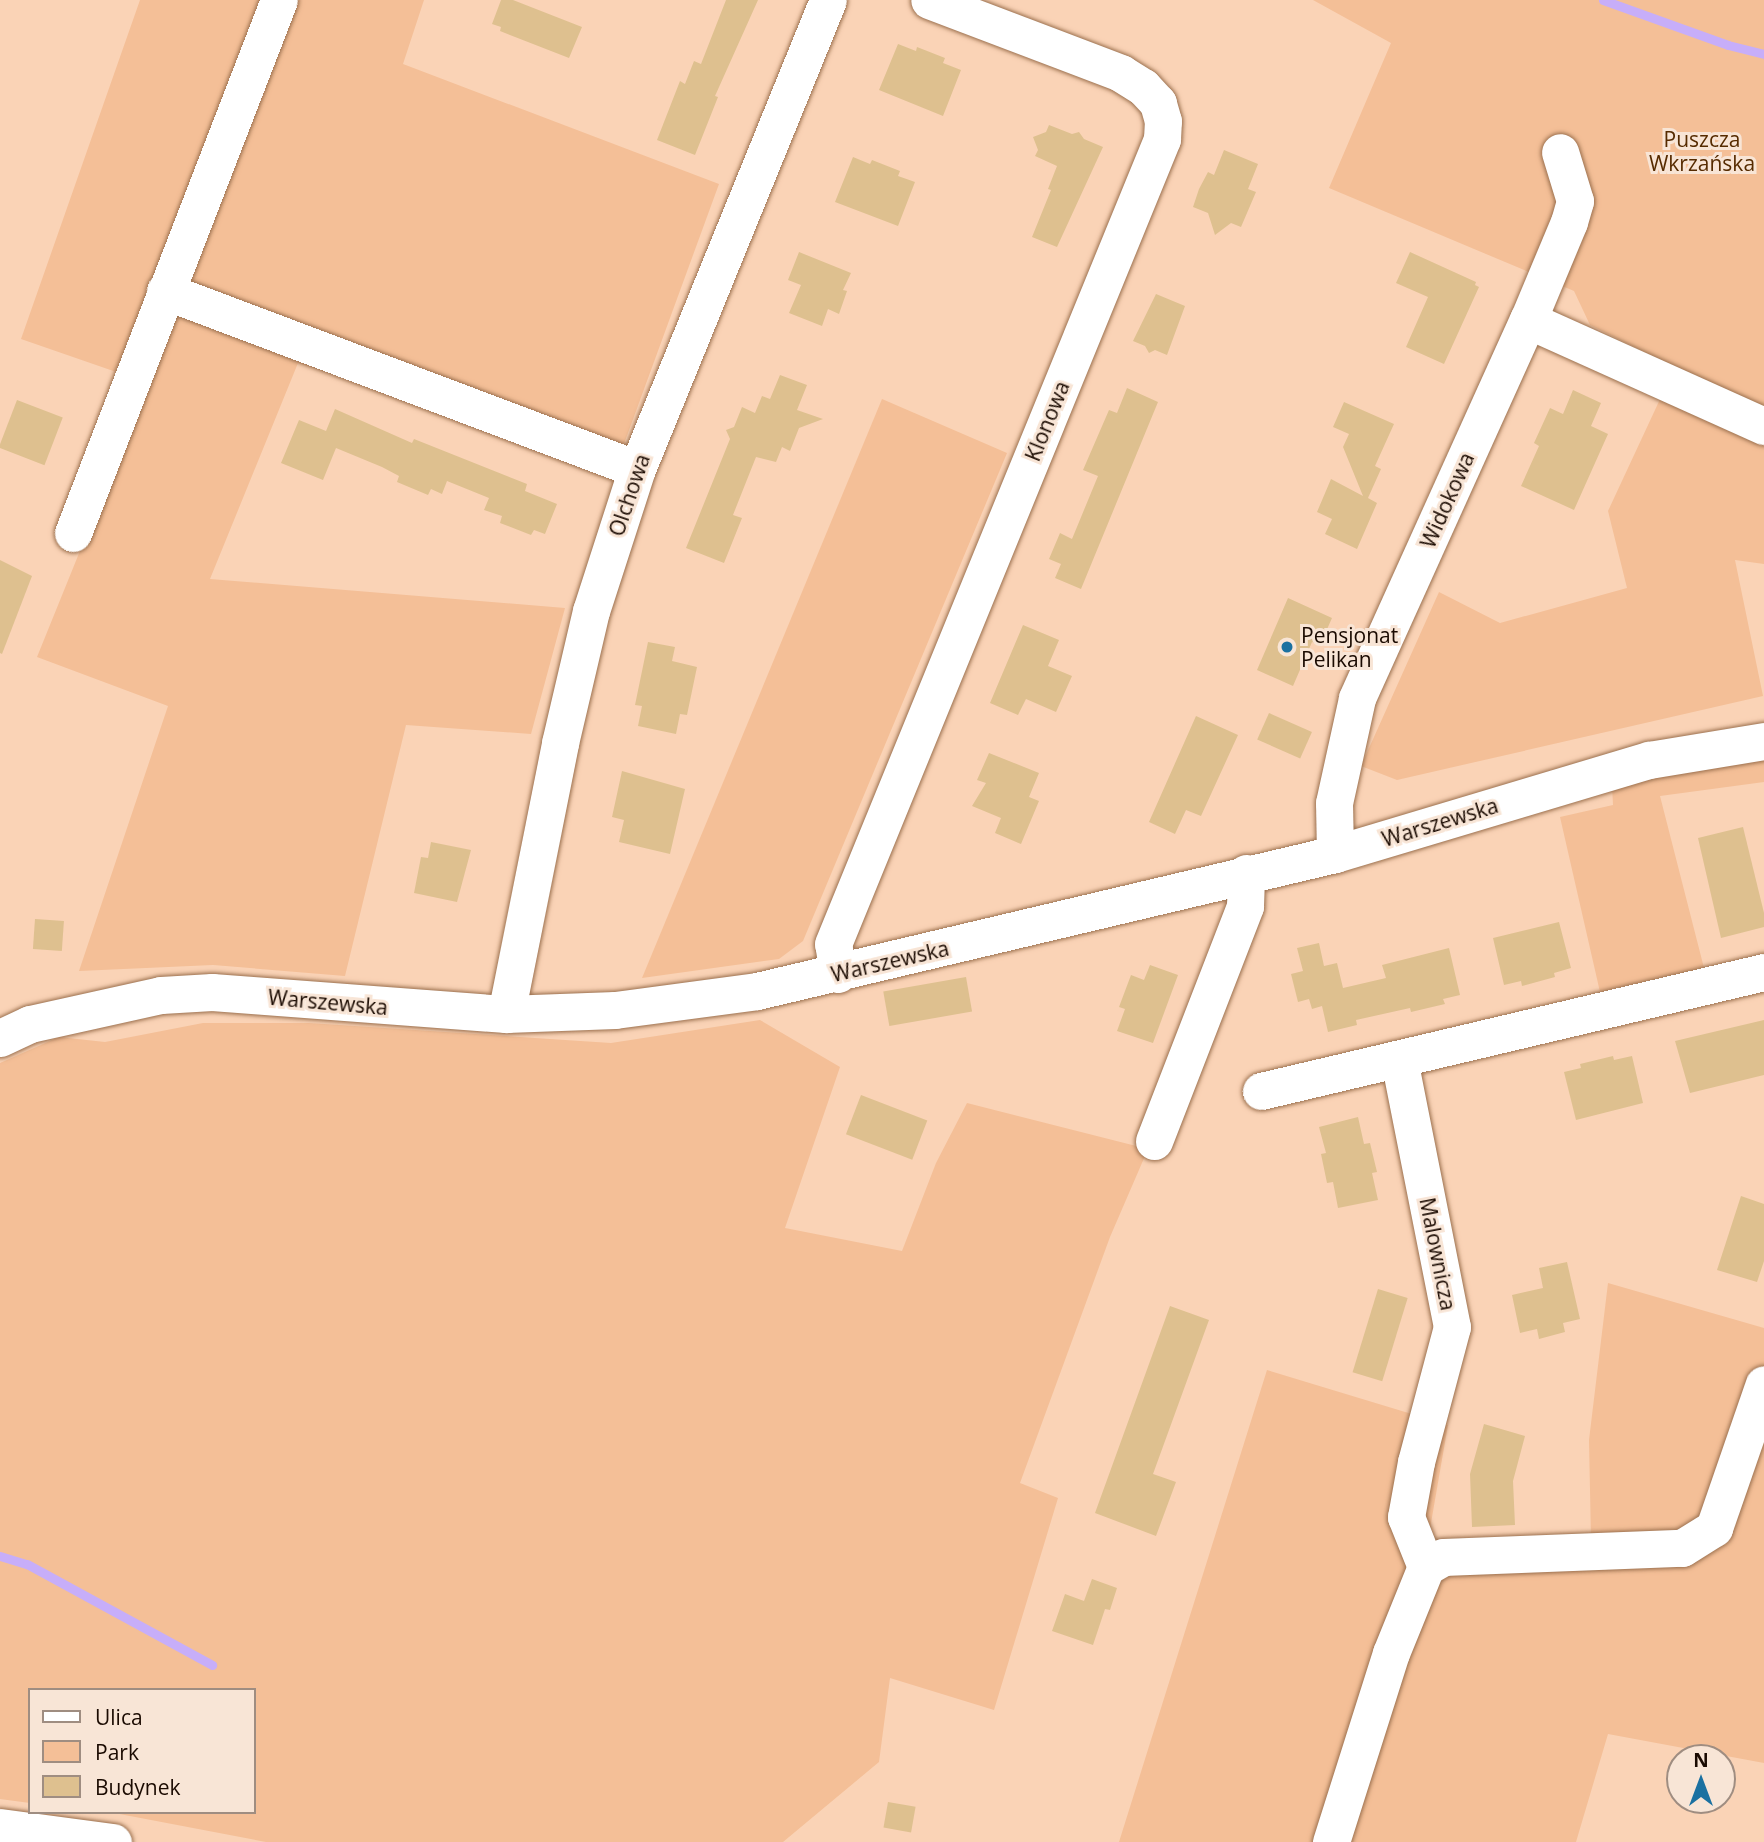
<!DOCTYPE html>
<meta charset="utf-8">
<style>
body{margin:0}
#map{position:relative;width:1764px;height:1842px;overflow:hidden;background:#fad3b6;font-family:"Open Sans",sans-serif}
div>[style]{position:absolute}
.green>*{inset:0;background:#f4bf97}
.stream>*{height:9px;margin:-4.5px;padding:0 4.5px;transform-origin:4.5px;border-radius:4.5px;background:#c7aef9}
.building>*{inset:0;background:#dec08f;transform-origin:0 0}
.roads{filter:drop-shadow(0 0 2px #9b704e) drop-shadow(0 0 2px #9b704e)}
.minor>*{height:37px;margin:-18.5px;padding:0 18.5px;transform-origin:18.5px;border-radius:18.5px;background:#fff}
.dots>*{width:19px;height:19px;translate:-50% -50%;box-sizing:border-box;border:4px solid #f8e5d6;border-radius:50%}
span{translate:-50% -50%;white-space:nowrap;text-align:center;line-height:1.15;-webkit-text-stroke:6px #f8e5d6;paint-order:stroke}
.park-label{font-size:21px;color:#562b00}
.street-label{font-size:21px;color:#1a0a01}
.poi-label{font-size:21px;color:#1a0a01}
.left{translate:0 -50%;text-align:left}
.legend{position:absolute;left:28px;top:1688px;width:228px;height:126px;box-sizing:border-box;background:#f8e5d6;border:2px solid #9f8d81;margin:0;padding:9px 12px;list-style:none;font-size:21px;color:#1a0a01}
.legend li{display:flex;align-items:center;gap:14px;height:35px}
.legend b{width:35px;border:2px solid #9f8d81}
.north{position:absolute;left:1666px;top:1744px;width:70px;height:70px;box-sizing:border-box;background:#f8e5d6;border:2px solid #9f8d81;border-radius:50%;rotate:0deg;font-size:19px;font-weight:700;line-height:28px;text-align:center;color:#1a0a01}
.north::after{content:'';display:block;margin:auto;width:24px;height:32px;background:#1b71a1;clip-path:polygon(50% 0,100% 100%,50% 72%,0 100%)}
</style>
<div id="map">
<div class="green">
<i style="clip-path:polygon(140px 0,424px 0,403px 64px,719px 184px,617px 463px,298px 363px,210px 579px,565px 608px,531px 734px,406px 725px,345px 976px,213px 965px,79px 971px,168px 706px,37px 657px,148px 383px,21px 339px)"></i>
<i style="clip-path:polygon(1313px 0,1764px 0,1764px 564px,1735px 560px,1763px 696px,1397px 780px,1361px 766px,1439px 592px,1500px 623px,1627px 588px,1608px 511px,1675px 367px,1590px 325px,1574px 291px,1329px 188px,1391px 43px)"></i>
<i style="clip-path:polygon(882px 399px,1007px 453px,803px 941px,779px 959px,642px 978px)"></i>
<i style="clip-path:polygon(1764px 754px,1764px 782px,1660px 796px,1704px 968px,1600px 992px,1560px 817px,1613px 805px,1612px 784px)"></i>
<i style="clip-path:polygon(760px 1020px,840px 1067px,785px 1228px,902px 1251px,936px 1163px,967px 1103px,1148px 1149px,1110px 1237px,1020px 1483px,1058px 1498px,994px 1710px,890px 1678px,879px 1762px,783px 1842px,266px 1842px,109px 1812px,254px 1812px,254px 1690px,30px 1690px,30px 1803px,0 1799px,0 1063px,59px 1037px,105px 1042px,203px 1023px,309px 1023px,611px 1043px)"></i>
<i style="clip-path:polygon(1608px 1283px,1764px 1328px,1764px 1763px,1608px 1734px,1576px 1842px,1119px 1842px,1267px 1370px,1448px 1425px,1427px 1546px,1591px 1540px,1589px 1440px)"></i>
</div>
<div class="stream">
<i style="left:1603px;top:0;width:133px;rotate:19.8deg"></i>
<i style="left:1728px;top:45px;width:37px;rotate:14deg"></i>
<i style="left:0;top:1556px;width:28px;rotate:17deg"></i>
<i style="left:27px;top:1564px;width:211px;rotate:28.6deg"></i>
</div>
<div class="building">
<i style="clip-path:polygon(501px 0,513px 0,582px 27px,569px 58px,500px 31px,501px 27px,492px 24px)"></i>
<i style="clip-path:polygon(726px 0,758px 0,715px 96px,718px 97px,695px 155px,657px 140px,680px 81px,685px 84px,694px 61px,701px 64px)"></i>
<i style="clip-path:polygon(898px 44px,916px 51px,917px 47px,945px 58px,943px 63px,961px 70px,943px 116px,879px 90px)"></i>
<i style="clip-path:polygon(1049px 125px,1072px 134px,1079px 132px,1084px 139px,1103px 147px,1057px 247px,1032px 237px,1051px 190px,1048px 189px,1057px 166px,1035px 156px,1038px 150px,1033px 137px,1046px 132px)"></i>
<i style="clip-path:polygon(1224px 150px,1258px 164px,1248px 189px,1256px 192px,1241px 227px,1231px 223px,1215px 235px,1208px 213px,1193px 207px,1199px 189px,1208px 172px,1214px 175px)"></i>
<i style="clip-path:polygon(853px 157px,870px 164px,872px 160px,900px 171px,898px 176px,915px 182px,898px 226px,835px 202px)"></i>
<i style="clip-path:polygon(799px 252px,851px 273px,843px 290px,847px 291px,839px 314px,828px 309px,822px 326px,789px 313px,801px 285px,788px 280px)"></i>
<i style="clip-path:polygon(1410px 252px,1476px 282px,1475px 285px,1479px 287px,1444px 364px,1406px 347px,1428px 297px,1396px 283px)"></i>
<i style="clip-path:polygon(1156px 294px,1185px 306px,1167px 355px,1155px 350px,1149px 353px,1145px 346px,1133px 341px)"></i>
<i style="clip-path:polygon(780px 375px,807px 385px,797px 410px,823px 419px,799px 428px,790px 451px,782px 447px,776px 462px,756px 457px,733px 515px,742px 518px,724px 563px,686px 548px,730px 439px,726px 430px,734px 427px,742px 407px,755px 413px,762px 396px,770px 399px)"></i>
<i style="clip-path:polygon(1127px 388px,1158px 402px,1081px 589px,1055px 578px,1061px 564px,1049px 559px,1060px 533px,1072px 539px,1098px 476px,1083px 470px,1109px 410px,1117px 413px)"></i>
<i style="clip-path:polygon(1573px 390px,1601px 403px,1591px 426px,1608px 434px,1574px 510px,1521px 486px,1539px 446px,1534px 443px,1550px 408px,1563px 414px)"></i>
<i style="left:17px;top:400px;width:49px;height:51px;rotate:21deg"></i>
<i style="clip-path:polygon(1344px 402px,1394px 424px,1375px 466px,1381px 469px,1368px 498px,1377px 503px,1357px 549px,1325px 534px,1332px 519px,1317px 512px,1331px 479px,1363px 496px,1343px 447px,1349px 434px,1333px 427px)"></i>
<i style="clip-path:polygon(335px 409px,412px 443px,414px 439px,527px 484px,525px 491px,557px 504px,545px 534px,534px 530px,531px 535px,500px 523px,502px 516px,484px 510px,489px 498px,447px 481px,442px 494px,431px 489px,428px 495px,397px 482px,399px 476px,382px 467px,336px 448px,323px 480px,281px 463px,299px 420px,326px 431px)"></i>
<i style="clip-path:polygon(0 560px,32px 576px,2px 654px,0 653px)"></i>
<i style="clip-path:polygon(1288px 598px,1332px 618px,1320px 645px,1312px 642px,1293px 686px,1257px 670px)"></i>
<i style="clip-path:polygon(1023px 625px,1059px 640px,1048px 666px,1072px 676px,1056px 712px,1026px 699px,1018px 715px,990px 703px)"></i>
<i style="clip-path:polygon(648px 642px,675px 647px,672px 661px,697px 667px,687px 715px,680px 714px,676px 734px,638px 726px,642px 706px,635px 705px)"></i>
<i style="left:1269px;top:713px;width:47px;height:29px;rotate:24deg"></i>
<i style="clip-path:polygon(1196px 716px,1238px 735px,1201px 816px,1186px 810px,1175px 834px,1149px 822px)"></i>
<i style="clip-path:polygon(989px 753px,1039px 773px,1029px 797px,1039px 801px,1021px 844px,995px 833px,1001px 818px,972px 806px,986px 783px,977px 780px)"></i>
<i style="clip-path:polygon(622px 771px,685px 789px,670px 854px,619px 842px,624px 820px,612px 817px)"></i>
<i style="clip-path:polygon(1743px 827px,1764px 913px,1764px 927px,1721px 938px,1698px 838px)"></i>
<i style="clip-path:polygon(431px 842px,471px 850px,457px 902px,414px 893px,421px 857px,428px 858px)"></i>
<i style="left:35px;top:919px;width:29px;height:30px;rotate:4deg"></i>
<i style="clip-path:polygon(1559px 922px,1571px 968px,1554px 973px,1555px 977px,1522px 986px,1521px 981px,1504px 985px,1493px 938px)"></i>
<i style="clip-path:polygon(1319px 943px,1324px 966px,1337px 963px,1343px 988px,1386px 978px,1382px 965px,1449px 948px,1460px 995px,1443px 999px,1445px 1004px,1411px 1012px,1410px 1008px,1356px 1020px,1357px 1025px,1328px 1032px,1322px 1006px,1312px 1009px,1309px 999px,1298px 1002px,1291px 974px,1303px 971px,1297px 948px)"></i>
<i style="clip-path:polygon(1150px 965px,1178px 975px,1153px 1043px,1117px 1031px,1125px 1009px,1119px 1007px,1131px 975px,1144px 980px)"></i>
<i style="left:966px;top:977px;width:35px;height:84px;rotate:80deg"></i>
<i style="clip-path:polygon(1764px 1020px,1764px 1075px,1690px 1093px,1675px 1041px)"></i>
<i style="clip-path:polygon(1613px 1056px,1614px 1060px,1632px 1056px,1643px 1103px,1576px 1120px,1564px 1072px,1581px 1068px,1580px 1064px)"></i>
<i style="left:861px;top:1095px;width:71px;height:42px;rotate:21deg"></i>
<i style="clip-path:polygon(1358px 1117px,1364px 1144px,1370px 1143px,1377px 1172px,1372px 1173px,1378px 1200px,1338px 1208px,1333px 1182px,1327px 1183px,1321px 1154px,1326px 1153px,1319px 1127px)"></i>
<i style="clip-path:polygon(1741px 1196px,1764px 1204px,1764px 1261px,1757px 1282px,1717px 1270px)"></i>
<i style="clip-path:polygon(1567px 1262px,1580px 1319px,1563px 1323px,1565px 1332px,1539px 1339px,1537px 1329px,1520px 1333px,1512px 1295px,1543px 1288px,1539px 1268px)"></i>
<i style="left:1378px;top:1289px;width:31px;height:87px;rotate:17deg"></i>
<i style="clip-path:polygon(1170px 1306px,1209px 1320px,1153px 1474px,1176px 1482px,1156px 1536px,1095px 1513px)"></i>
<i style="clip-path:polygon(1484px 1424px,1525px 1436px,1513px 1481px,1515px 1525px,1472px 1527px,1470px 1474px)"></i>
<i style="clip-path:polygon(1092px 1579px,1117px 1588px,1110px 1610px,1105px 1609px,1093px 1645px,1052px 1631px,1065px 1594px,1084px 1601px)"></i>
<i style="left:888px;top:1802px;width:28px;height:26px;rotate:10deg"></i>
</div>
<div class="roads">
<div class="minor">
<i style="left:165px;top:291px;width:504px;rotate:20.66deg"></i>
<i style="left:1528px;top:320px;width:259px;rotate:24.2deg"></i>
<i style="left:73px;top:533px;width:571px;rotate:-68.87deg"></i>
<i style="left:1335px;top:854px;width:51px;rotate:-91.1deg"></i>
<i style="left:1334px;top:803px;width:107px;rotate:-77.6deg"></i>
<i style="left:1357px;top:698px;width:415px;rotate:-65.7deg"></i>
<i style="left:1528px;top:320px;width:106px;rotate:-67.3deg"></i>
<i style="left:1569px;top:222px;width:22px;rotate:-74deg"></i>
<i style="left:1575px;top:201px;width:51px;rotate:-107deg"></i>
<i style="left:838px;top:974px;width:30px;rotate:-99deg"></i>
<i style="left:833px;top:944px;width:870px;rotate:-67.77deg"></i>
<i style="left:1162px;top:139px;width:18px;rotate:-87deg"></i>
<i style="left:1163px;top:121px;width:19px;rotate:-106deg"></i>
<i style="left:1158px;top:103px;width:22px;rotate:-133deg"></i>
<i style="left:1143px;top:87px;width:26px;rotate:-148deg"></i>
<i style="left:1121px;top:73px;width:205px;rotate:-159.2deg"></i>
<i style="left:506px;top:1014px;width:276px;rotate:-78.7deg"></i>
<i style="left:560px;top:743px;width:136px;rotate:-76.8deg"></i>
<i style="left:591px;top:611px;width:149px;rotate:-72.1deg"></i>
<i style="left:637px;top:469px;width:506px;rotate:-67.84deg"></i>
<i style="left:0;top:1038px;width:33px;rotate:-25deg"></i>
<i style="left:30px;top:1024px;width:134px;rotate:-12.5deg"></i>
<i style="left:161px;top:995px;width:51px;rotate:-3.4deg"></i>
<i style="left:212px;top:992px;width:295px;rotate:4.3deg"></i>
<i style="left:506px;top:1014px;width:109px;rotate:-2.1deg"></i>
<i style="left:615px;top:1010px;width:143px;rotate:-7.6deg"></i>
<i style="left:757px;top:991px;width:594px;rotate:-13.33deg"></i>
<i style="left:1335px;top:854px;width:328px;rotate:-16.7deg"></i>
<i style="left:1649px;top:760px;width:117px;rotate:-9.4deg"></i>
<i style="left:1261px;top:1091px;width:517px;rotate:-13.31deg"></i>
<i style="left:1154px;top:1141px;width:252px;rotate:-68.8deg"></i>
<i style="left:1245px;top:906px;width:33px;rotate:-88deg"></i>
<i style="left:1426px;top:1567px;width:20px;rotate:-30deg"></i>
<i style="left:1443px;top:1557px;width:239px;rotate:-2.2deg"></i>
<i style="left:1682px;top:1548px;width:38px;rotate:-32deg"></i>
<i style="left:1714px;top:1528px;width:152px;rotate:-70.9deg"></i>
<i style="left:0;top:1827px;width:114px;rotate:7.6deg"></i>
<i style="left:1331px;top:1842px;width:198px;rotate:-72.4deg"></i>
<i style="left:1391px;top:1653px;width:93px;rotate:-67.9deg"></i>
<i style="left:1426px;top:1567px;width:54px;rotate:-111.8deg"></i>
<i style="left:1406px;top:1517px;width:56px;rotate:-79.7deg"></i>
<i style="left:1416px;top:1462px;width:140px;rotate:-75.1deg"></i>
<i style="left:1452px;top:1327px;width:273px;rotate:-101.2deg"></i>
</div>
</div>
<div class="dots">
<i style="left:1287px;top:647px;background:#1b71a1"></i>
</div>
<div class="park-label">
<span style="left:1702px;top:151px">Puszcza<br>Wkrzańska</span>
</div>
<div class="street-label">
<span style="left:1047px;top:421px;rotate:-68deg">Klonowa</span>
<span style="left:629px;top:495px;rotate:-71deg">Olchowa</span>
<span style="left:1447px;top:500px;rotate:-66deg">Widokowa</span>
<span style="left:1440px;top:822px;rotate:-17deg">Warszewska</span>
<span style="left:890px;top:961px;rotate:-13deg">Warszewska</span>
<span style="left:328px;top:1002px;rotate:5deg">Warszewska</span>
<span style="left:1438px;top:1254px;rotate:79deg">Malownicza</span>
</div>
<div class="poi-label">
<span class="left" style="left:1301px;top:647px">Pensjonat<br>Pelikan</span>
</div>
<ul class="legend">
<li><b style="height:9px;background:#fff"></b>Ulica</li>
<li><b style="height:19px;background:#f4bf97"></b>Park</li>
<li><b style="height:19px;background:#dec08f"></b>Budynek</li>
</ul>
<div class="north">N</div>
</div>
